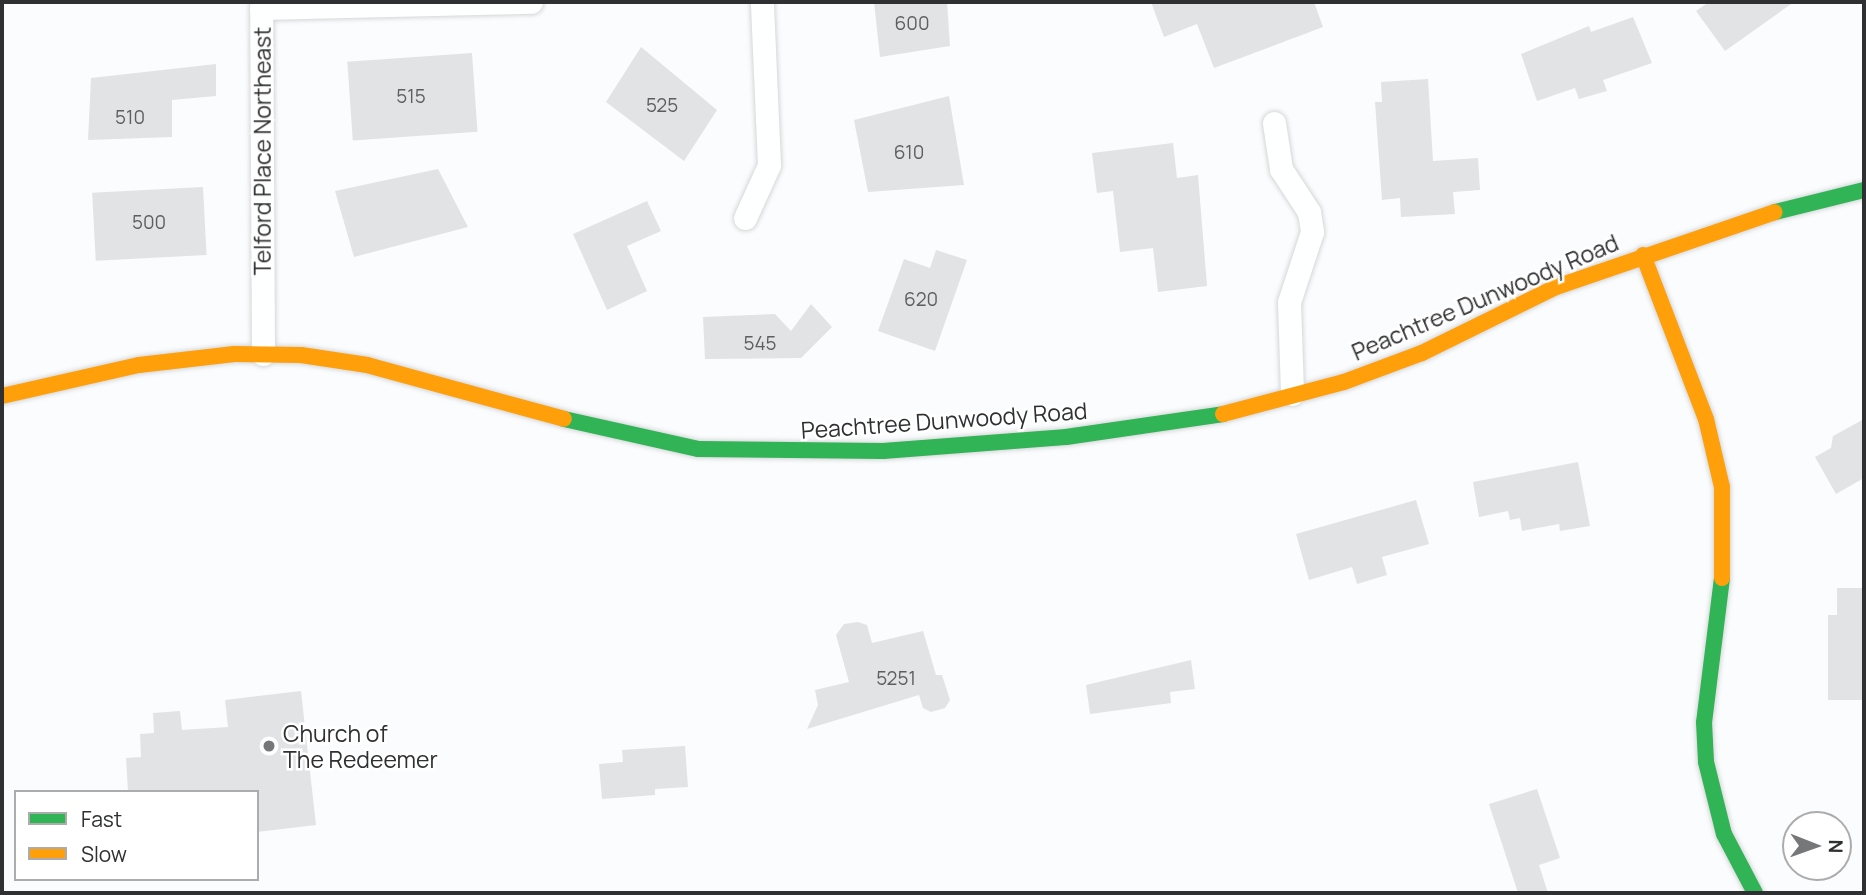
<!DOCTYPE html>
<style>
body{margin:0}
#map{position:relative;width:1866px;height:895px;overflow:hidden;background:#fbfcfd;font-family:Manrope,sans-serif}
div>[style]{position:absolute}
.building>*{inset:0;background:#e2e3e5;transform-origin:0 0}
.roads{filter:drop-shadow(0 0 2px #d6d7d9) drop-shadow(0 0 2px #d6d7d9)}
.street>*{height:23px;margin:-11.5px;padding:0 11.5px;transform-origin:11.5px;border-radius:11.5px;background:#feffff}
.fast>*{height:16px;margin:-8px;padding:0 8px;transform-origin:8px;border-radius:8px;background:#30b455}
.slow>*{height:16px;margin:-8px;padding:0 8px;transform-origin:8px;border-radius:8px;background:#ff9f0a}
.dots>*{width:19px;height:19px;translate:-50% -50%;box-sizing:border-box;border:4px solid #fff;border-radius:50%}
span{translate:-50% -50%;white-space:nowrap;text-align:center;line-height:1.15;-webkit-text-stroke:5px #fff;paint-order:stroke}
.number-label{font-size:19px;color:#5d5e60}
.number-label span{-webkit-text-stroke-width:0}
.street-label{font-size:23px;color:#2f3032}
.poi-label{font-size:23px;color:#2f3032}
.left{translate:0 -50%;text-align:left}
.frame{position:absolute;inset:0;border:4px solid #2f3032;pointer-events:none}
.legend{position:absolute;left:14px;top:790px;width:245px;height:91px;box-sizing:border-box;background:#fff;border:2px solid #acacad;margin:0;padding:9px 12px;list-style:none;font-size:21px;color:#2f3032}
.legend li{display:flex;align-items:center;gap:14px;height:35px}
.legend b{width:35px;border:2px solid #acacad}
.north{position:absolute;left:1782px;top:811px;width:70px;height:70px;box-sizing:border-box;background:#fff;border:2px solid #acacad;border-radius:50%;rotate:91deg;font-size:19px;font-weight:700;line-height:28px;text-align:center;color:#2f3032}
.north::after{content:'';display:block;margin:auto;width:24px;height:32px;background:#767779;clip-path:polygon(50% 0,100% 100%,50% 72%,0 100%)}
</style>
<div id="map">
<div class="building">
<i style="clip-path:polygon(874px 2px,947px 2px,950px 46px,880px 57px)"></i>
<i style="clip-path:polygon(1151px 2px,1314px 2px,1323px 27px,1214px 68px,1197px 24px,1164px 37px)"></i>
<i style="clip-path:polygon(1709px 2px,1794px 2px,1725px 51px,1696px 11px)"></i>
<i style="clip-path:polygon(1633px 17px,1652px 63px,1603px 80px,1607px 91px,1579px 99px,1575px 88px,1537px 101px,1521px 54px,1589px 26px,1591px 32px)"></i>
<i style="clip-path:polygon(641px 47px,717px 110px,684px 161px,606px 102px)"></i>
<i style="left:472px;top:53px;width:79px;height:125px;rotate:86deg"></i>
<i style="clip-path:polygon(216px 64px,216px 96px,172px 100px,172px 137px,88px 140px,91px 78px)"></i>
<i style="clip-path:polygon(1428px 79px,1433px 161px,1478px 158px,1480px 190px,1453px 192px,1455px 214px,1401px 217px,1400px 198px,1382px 200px,1375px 102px,1382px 102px,1381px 82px)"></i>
<i style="clip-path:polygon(949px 96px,964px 185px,868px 192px,854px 120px)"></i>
<i style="clip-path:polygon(1173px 143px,1177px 178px,1198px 175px,1207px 286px,1158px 292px,1153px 248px,1120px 252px,1113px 191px,1097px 193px,1092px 153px)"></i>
<i style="clip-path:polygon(438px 169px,468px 227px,354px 257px,335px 191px)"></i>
<i style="left:203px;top:187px;width:68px;height:111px;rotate:87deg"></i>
<i style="clip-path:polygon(647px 201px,661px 231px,627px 246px,647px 291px,607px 310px,573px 234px)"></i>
<i style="clip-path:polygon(936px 250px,967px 260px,935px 351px,878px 331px,904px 259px,930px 268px)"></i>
<i style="clip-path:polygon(811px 304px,832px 327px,801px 358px,705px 359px,703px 317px,775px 314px,791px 331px)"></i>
<i style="clip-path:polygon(1864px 419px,1864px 478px,1836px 494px,1815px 457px,1831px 448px,1833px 436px)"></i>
<i style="clip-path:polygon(1578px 462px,1590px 526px,1560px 531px,1559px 524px,1522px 531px,1520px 518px,1510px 520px,1508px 511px,1479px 517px,1473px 482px)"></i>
<i style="clip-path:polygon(1416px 500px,1429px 544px,1382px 557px,1387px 575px,1357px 584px,1352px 567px,1309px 580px,1296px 534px)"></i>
<i style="clip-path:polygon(1837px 588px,1864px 588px,1864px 700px,1828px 700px,1828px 615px,1837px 615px)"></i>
<i style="clip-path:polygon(858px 622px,867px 625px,872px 643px,923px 631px,936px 675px,942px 675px,950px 700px,945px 708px,931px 712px,923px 708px,919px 695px,807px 729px,818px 705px,815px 690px,849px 682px,836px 635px,844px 624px)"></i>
<i style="clip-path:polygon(1191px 660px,1195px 689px,1170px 692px,1171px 703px,1090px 714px,1086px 685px)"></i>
<i style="clip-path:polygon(301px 691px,316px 825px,257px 832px,257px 792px,128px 792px,126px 758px,141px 757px,140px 734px,154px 733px,153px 713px,180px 711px,182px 730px,228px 727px,225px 700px)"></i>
<i style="clip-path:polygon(685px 746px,688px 787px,655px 789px,655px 795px,602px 799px,599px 764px,623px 762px,622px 750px)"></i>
<i style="clip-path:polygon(1537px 789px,1560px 858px,1539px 865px,1548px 893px,1518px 893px,1489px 804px)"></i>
</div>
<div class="roads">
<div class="street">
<i style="left:1274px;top:123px;width:47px;rotate:81.3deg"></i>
<i style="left:1281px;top:169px;width:51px;rotate:56.9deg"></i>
<i style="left:1309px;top:212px;width:20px;rotate:81deg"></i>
<i style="left:1312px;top:232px;width:74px;rotate:108.2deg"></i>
<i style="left:1289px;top:302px;width:92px;rotate:88.1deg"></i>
<i style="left:745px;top:218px;width:58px;rotate:-65.6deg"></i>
<i style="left:769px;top:165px;width:163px;rotate:-92.5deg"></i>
<i style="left:263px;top:354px;width:346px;rotate:-90.3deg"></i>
<i style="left:261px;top:8px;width:270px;rotate:-1.3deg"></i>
</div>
<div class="fast">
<i style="left:1775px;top:212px;width:92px;rotate:-13.9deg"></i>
<i style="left:564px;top:419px;width:137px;rotate:12.6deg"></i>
<i style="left:698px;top:449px;width:185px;rotate:0.6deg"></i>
<i style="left:883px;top:451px;width:184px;rotate:-4.4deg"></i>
<i style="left:1066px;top:437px;width:159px;rotate:-8.3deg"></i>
<i style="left:1722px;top:578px;width:145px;rotate:97.1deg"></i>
<i style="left:1704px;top:722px;width:40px;rotate:87.1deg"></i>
<i style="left:1706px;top:762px;width:74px;rotate:76deg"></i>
<i style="left:1724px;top:834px;width:67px;rotate:62.3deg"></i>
</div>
<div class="slow">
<i style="left:1643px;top:255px;width:176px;rotate:69deg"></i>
<i style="left:1706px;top:419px;width:70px;rotate:76.8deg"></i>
<i style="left:1722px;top:487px;width:91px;rotate:90deg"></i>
<i style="left:2px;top:396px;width:140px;rotate:-12.8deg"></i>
<i style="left:139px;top:365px;width:96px;rotate:-6.6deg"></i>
<i style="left:234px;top:354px;width:67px;rotate:0.9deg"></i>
<i style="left:301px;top:355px;width:67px;rotate:8.6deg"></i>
<i style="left:367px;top:365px;width:204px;rotate:15.3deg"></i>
<i style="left:1223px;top:414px;width:125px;rotate:-14.8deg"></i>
<i style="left:1344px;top:382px;width:83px;rotate:-20.4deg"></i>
<i style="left:1422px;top:353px;width:149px;rotate:-26.2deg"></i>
<i style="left:1556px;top:287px;width:231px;rotate:-18.9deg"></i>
</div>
</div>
<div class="dots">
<i style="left:269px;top:746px;background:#767779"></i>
</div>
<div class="number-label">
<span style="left:912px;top:24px">600</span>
<span style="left:411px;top:97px">515</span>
<span style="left:662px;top:106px">525</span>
<span style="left:130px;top:118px">510</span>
<span style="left:909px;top:153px">610</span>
<span style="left:149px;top:223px">500</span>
<span style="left:921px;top:300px">620</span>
<span style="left:760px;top:344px">545</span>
<span style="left:896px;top:679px">5251</span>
</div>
<div class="street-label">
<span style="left:262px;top:151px;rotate:-90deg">Telford Place Northeast</span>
<span style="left:1485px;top:297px;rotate:-23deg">Peachtree Dunwoody Road</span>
<span style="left:944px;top:420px;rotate:-4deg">Peachtree Dunwoody Road</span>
</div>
<div class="poi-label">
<span class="left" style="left:283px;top:746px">Church of<br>The Redeemer</span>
</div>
<div class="frame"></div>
<ul class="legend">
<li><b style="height:9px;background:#30b455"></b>Fast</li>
<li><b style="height:9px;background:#ff9f0a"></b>Slow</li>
</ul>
<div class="north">N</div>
</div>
